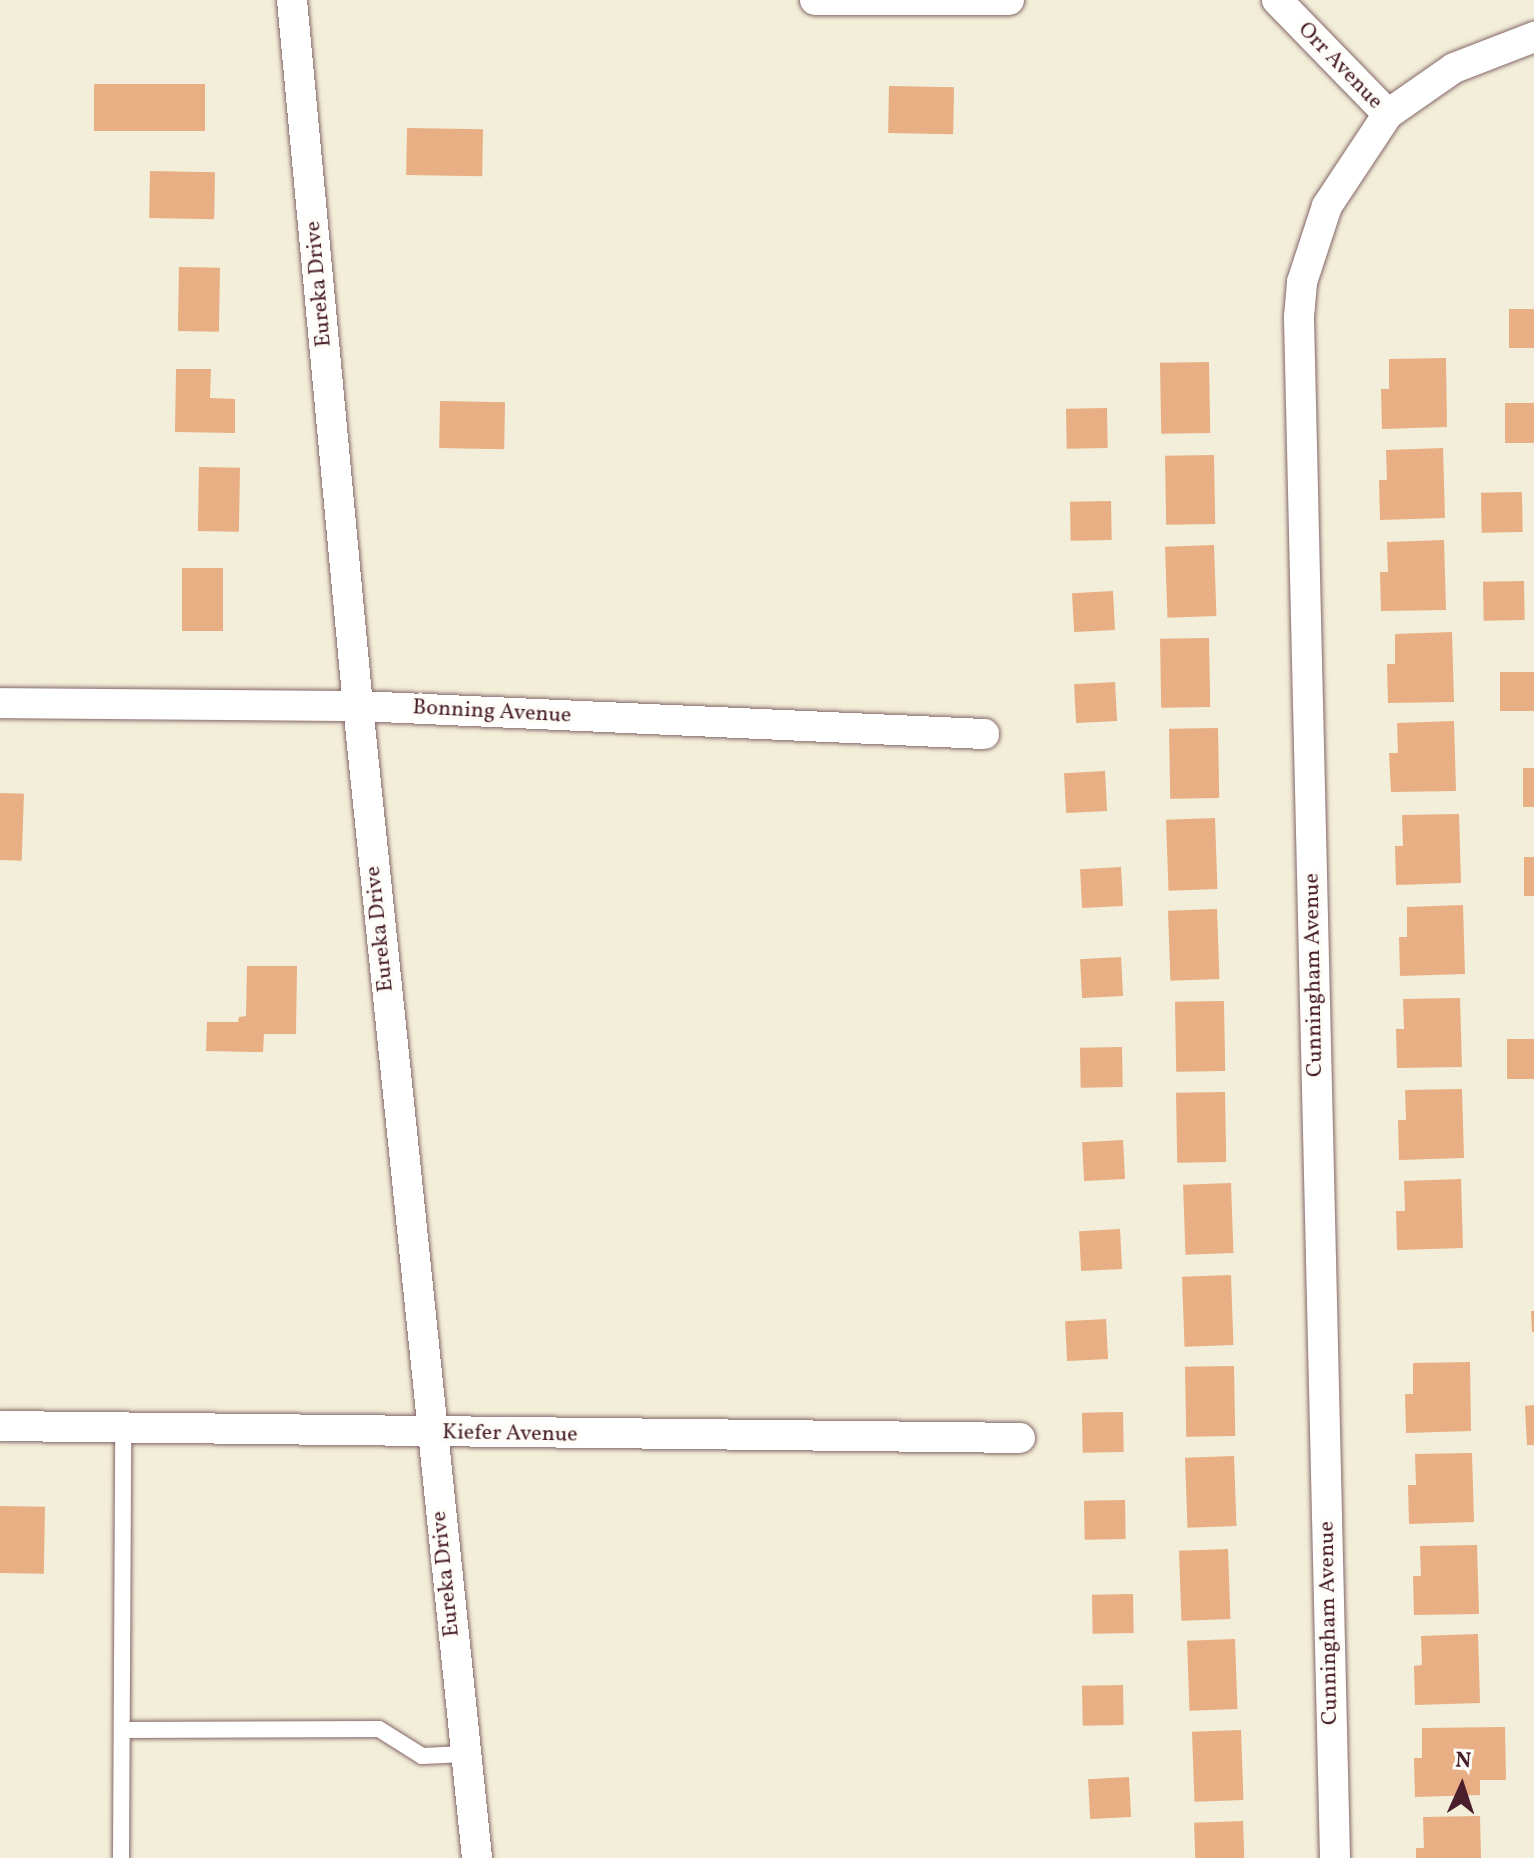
<!DOCTYPE html>
<style>
body{margin:0}
#map{position:relative;width:1534px;height:1858px;overflow:hidden;background:#f3eed9;font-family:Vollkorn,serif}
div>[style]{position:absolute}
.building>*{inset:0;background:#e7af83;transform-origin:0 0}
.roads{filter:drop-shadow(0 0 2px #856768) drop-shadow(0 0 2px #856768)}
.service>*{height:16px;margin:-8px;padding:0 8px;transform-origin:8px;border-radius:8px;background:#fff}
.minor>*{height:30px;margin:-15px;padding:0 15px;transform-origin:15px;border-radius:15px;background:#fff}
span{translate:-50% -50%;white-space:nowrap;text-align:center;line-height:1.15;-webkit-text-stroke:7px #fdfcf7;paint-order:stroke}
.street-label{font-size:22px;color:#4a1f2b}
.north{position:absolute;left:1422px;top:1746px;width:80px;height:80px;-webkit-text-stroke:6px #fdfcf7;paint-order:stroke;rotate:3deg;font-size:22px;font-weight:700;line-height:32px;text-align:center;color:#4a1f2b}
.north::after{content:'';display:block;margin:auto;width:28px;height:36px;background:#4a1f2b;clip-path:polygon(50% 0,100% 100%,50% 72%,0 100%)}
</style>
<div id="map">
<div class="building">
<i style="left:94px;top:84px;width:111px;height:47px"></i>
<i style="left:889px;top:86px;width:65px;height:47px;rotate:1deg"></i>
<i style="left:407px;top:128px;width:76px;height:47px;rotate:1deg"></i>
<i style="left:150px;top:171px;width:65px;height:47px;rotate:1deg"></i>
<i style="left:179px;top:267px;width:41px;height:64px;rotate:1deg"></i>
<i style="left:1534px;top:309px;width:39px;height:25px;rotate:90deg"></i>
<i style="clip-path:polygon(1446px 358px,1447px 427px,1382px 429px,1381px 389px,1389px 389px,1389px 359px)"></i>
<i style="left:1209px;top:362px;width:71px;height:49px;rotate:89deg"></i>
<i style="clip-path:polygon(176px 369px,211px 369px,210px 398px,235px 399px,235px 433px,175px 432px)"></i>
<i style="left:440px;top:401px;width:65px;height:47px;rotate:1deg"></i>
<i style="left:1534px;top:403px;width:40px;height:29px;rotate:90deg"></i>
<i style="left:1107px;top:408px;width:40px;height:41px;rotate:89deg"></i>
<i style="clip-path:polygon(1443px 448px,1445px 518px,1380px 520px,1379px 480px,1387px 480px,1386px 450px)"></i>
<i style="left:1214px;top:455px;width:69px;height:49px;rotate:89deg"></i>
<i style="left:199px;top:467px;width:41px;height:64px;rotate:1deg"></i>
<i style="left:1522px;top:492px;width:40px;height:41px;rotate:89deg"></i>
<i style="left:1111px;top:501px;width:39px;height:41px;rotate:89deg"></i>
<i style="clip-path:polygon(1444px 540px,1446px 610px,1381px 611px,1380px 572px,1388px 572px,1387px 542px)"></i>
<i style="left:1214px;top:545px;width:71px;height:49px;rotate:88deg"></i>
<i style="left:182px;top:568px;width:41px;height:63px"></i>
<i style="left:1524px;top:581px;width:39px;height:41px;rotate:89deg"></i>
<i style="left:1113px;top:591px;width:39px;height:41px;rotate:87deg"></i>
<i style="clip-path:polygon(1452px 632px,1454px 702px,1388px 703px,1387px 664px,1395px 664px,1395px 634px)"></i>
<i style="left:1209px;top:638px;width:69px;height:49px;rotate:89deg"></i>
<i style="left:1534px;top:672px;width:39px;height:34px;rotate:90deg"></i>
<i style="left:1115px;top:682px;width:39px;height:41px;rotate:87deg"></i>
<i style="clip-path:polygon(1454px 721px,1456px 791px,1391px 792px,1389px 753px,1398px 753px,1397px 723px)"></i>
<i style="left:1218px;top:728px;width:70px;height:49px;rotate:89deg"></i>
<i style="left:1523px;top:768px;width:11px;height:39px"></i>
<i style="left:1105px;top:771px;width:40px;height:41px;rotate:87deg"></i>
<i style="left:0;top:793px;width:24px;height:67px;rotate:2deg"></i>
<i style="clip-path:polygon(1459px 814px,1461px 883px,1396px 885px,1395px 846px,1403px 846px,1402px 815px)"></i>
<i style="left:1215px;top:818px;width:71px;height:49px;rotate:88deg"></i>
<i style="left:1524px;top:857px;width:10px;height:39px"></i>
<i style="left:1121px;top:867px;width:39px;height:41px;rotate:87deg"></i>
<i style="clip-path:polygon(1463px 905px,1465px 974px,1400px 976px,1399px 937px,1407px 937px,1407px 907px)"></i>
<i style="left:1217px;top:909px;width:70px;height:49px;rotate:88deg"></i>
<i style="left:1121px;top:957px;width:39px;height:41px;rotate:87deg"></i>
<i style="clip-path:polygon(247px 966px,297px 966px,296px 1034px,264px 1034px,263px 1052px,206px 1051px,207px 1022px,238px 1022px,239px 1017px,246px 1016px)"></i>
<i style="clip-path:polygon(1460px 998px,1462px 1067px,1397px 1068px,1396px 1029px,1404px 1029px,1403px 999px)"></i>
<i style="left:1224px;top:1001px;width:70px;height:49px;rotate:89deg"></i>
<i style="left:1534px;top:1039px;width:40px;height:27px;rotate:90deg"></i>
<i style="left:1122px;top:1047px;width:40px;height:42px;rotate:89deg"></i>
<i style="clip-path:polygon(1462px 1089px,1464px 1158px,1399px 1160px,1398px 1120px,1406px 1120px,1405px 1090px)"></i>
<i style="left:1225px;top:1092px;width:70px;height:49px;rotate:89deg"></i>
<i style="left:1123px;top:1140px;width:39px;height:41px;rotate:87deg"></i>
<i style="clip-path:polygon(1461px 1179px,1463px 1248px,1397px 1250px,1396px 1211px,1405px 1211px,1404px 1181px)"></i>
<i style="left:1231px;top:1183px;width:70px;height:48px;rotate:88deg"></i>
<i style="left:1120px;top:1229px;width:40px;height:41px;rotate:87deg"></i>
<i style="left:1231px;top:1275px;width:70px;height:49px;rotate:88deg"></i>
<i style="clip-path:polygon(1531px 1311px,1534px 1311px,1534px 1332px,1532px 1332px)"></i>
<i style="left:1106px;top:1319px;width:40px;height:41px;rotate:87deg"></i>
<i style="clip-path:polygon(1470px 1362px,1471px 1431px,1406px 1433px,1405px 1394px,1413px 1394px,1413px 1363px)"></i>
<i style="left:1234px;top:1366px;width:70px;height:49px;rotate:89deg"></i>
<i style="clip-path:polygon(1534px 1405px,1534px 1445px,1527px 1445px,1525px 1406px)"></i>
<i style="left:1123px;top:1412px;width:40px;height:41px;rotate:89deg"></i>
<i style="clip-path:polygon(1472px 1453px,1474px 1522px,1409px 1524px,1408px 1485px,1416px 1485px,1415px 1454px)"></i>
<i style="left:1234px;top:1456px;width:70px;height:49px;rotate:88deg"></i>
<i style="left:1125px;top:1500px;width:39px;height:41px;rotate:89deg"></i>
<i style="left:0;top:1506px;width:45px;height:67px;rotate:1deg"></i>
<i style="clip-path:polygon(1477px 1545px,1479px 1614px,1414px 1615px,1413px 1576px,1421px 1576px,1420px 1546px)"></i>
<i style="left:1228px;top:1549px;width:70px;height:49px;rotate:88deg"></i>
<i style="left:1133px;top:1594px;width:39px;height:41px;rotate:89deg"></i>
<i style="clip-path:polygon(1478px 1634px,1480px 1703px,1415px 1705px,1414px 1666px,1422px 1665px,1421px 1636px)"></i>
<i style="left:1235px;top:1639px;width:70px;height:48px;rotate:88deg"></i>
<i style="left:1123px;top:1685px;width:40px;height:41px;rotate:89deg"></i>
<i style="clip-path:polygon(1505px 1727px,1506px 1780px,1480px 1780px,1480px 1795px,1415px 1797px,1414px 1758px,1422px 1758px,1422px 1728px)"></i>
<i style="left:1241px;top:1730px;width:70px;height:49px;rotate:88deg"></i>
<i style="left:1129px;top:1777px;width:40px;height:41px;rotate:87deg"></i>
<i style="clip-path:polygon(1480px 1816px,1481px 1858px,1416px 1858px,1416px 1848px,1424px 1848px,1423px 1817px)"></i>
<i style="left:1243px;top:1821px;width:37px;height:49px;rotate:88deg"></i>
</div>
<div class="roads">
<div class="service">
<i style="left:122px;top:1730px;width:257px;rotate:-0.2deg"></i>
<i style="left:379px;top:1729px;width:51px;rotate:32.1deg"></i>
<i style="left:422px;top:1756px;width:43px;rotate:-2.7deg"></i>
<i style="left:121px;top:1858px;width:430px;rotate:-89.7deg"></i>
</div>
<div class="minor">
<i style="left:292px;top:0;width:709px;rotate:84.66deg"></i>
<i style="left:358px;top:706px;width:1158px;rotate:84.1deg"></i>
<i style="left:815px;top:0;width:194px"></i>
<i style="left:1277px;top:0;width:159px;rotate:45.8deg"></i>
<i style="left:1388px;top:114px;width:80px;rotate:-34.9deg"></i>
<i style="left:1454px;top:68px;width:86px;rotate:-21.2deg"></i>
<i style="left:0;top:703px;width:358px;rotate:0.5deg"></i>
<i style="left:358px;top:706px;width:627px;rotate:2.56deg"></i>
<i style="left:0;top:1426px;width:1020px;rotate:0.67deg"></i>
<i style="left:1335px;top:1858px;width:1541px;rotate:-91.34deg"></i>
<i style="left:1299px;top:317px;width:35px;rotate:-85deg"></i>
<i style="left:1302px;top:282px;width:80px;rotate:-71.8deg"></i>
<i style="left:1327px;top:206px;width:110px;rotate:-56.5deg"></i>
</div>
</div>
<div class="street-label">
<span style="left:1340px;top:66px;rotate:46deg">Orr Avenue</span>
<span style="left:319px;top:284px;rotate:-95deg">Eureka Drive</span>
<span style="left:492px;top:712px;rotate:3deg">Bonning Avenue</span>
<span style="left:380px;top:929px;rotate:-96deg">Eureka Drive</span>
<span style="left:1314px;top:975px;rotate:-91deg">Cunningham Avenue</span>
<span style="left:510px;top:1434px;rotate:1deg">Kiefer Avenue</span>
<span style="left:446px;top:1574px;rotate:-96deg">Eureka Drive</span>
<span style="left:1329px;top:1623px;rotate:-91deg">Cunningham Avenue</span>
</div>
<div class="north">N</div>
</div>
